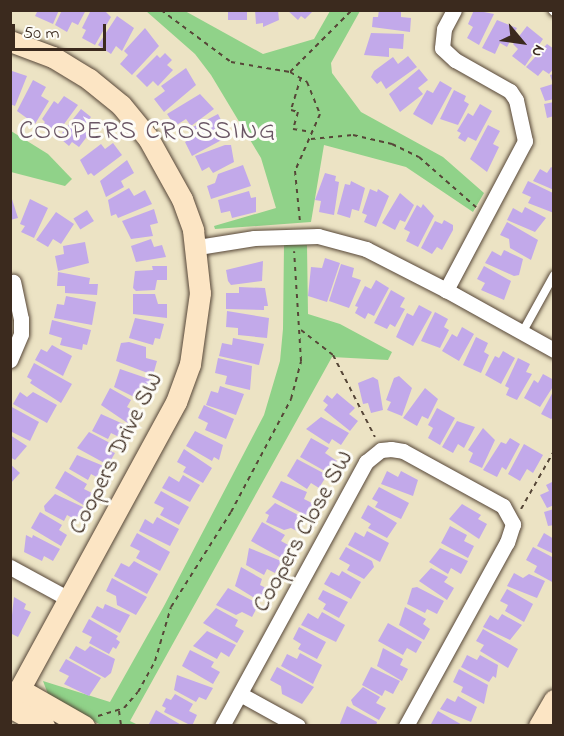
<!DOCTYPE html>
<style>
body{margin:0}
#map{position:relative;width:564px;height:736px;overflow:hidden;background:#ece3c4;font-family:"Indie Flower",sans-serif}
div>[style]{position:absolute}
.green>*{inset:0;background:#90d289}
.building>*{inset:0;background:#c2a9ea;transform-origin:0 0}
.path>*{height:2px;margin-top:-1px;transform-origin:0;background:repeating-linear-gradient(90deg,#564637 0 4.5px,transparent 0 9px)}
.roads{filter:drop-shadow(0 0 2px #564637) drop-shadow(0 0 2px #564637)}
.lane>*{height:8px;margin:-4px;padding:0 4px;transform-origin:4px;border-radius:4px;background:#fff}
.street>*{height:15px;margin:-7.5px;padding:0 7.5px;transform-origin:7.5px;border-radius:7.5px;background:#fff}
.secondary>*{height:21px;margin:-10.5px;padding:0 10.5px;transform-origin:10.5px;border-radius:10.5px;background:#fce5c4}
span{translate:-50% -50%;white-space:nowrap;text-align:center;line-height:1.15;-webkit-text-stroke:6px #fdfcf7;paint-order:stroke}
.street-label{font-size:24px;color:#3b2a1e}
.neighbourhood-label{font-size:26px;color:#6a5665;letter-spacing:1.5px}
.frame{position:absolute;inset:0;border:12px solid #3b2a1e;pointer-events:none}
.north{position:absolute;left:492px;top:12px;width:60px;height:60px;-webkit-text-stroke:4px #fdfcf7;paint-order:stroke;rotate:119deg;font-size:16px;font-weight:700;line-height:24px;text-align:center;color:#3b2a1e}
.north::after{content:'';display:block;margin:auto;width:21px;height:27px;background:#3b2a1e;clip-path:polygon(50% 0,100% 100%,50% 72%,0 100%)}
.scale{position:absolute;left:12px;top:24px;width:94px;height:27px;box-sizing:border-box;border:3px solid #3b2a1e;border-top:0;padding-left:8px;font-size:18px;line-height:21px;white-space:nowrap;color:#3b2a1e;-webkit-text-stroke:4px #fdfcf7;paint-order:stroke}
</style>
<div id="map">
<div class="green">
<i style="clip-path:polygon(146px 11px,185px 11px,263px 54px,314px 39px,330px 11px,360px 11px,331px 63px,332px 73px,361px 112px,443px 157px,484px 193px,473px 212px,406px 167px,324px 145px,311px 222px,215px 229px,214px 226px,276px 208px,261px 158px,211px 75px,195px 54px)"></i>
<i style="clip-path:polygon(11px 131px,48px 154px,72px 179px,65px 186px,11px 172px)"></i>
<i style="clip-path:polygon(284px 245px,307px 245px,308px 314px,340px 324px,392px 352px,388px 360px,332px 357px,130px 721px,138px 725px,101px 725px,49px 697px,43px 681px,110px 702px,164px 606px,264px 415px,280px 361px,283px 329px)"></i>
</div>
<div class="building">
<i style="clip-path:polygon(38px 10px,59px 10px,53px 24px,35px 16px)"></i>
<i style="clip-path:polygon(62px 10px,86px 10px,78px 25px,72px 22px,67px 32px,55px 25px)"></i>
<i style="clip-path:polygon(91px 10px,104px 10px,111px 17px,95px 45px,82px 38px,86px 30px,82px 28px)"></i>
<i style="left:228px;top:10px;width:19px;height:10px"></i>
<i style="clip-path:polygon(255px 10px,278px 10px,279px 20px,263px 27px,263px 23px,256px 24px)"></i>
<i style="clip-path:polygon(287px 10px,311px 10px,312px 12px,305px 19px,301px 16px,298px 20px)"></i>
<i style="clip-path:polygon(379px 10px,401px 10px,401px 17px,411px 18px,410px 32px,372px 27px,373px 17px,378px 17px)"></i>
<i style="clip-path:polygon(474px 10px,494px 14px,479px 45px,467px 38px,473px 27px,468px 24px)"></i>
<i style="clip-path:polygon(117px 16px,134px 28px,122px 51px,116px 46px,111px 54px,98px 45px)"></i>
<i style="clip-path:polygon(497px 20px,517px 28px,507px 47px,500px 43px,495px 54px,482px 48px)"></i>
<i style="clip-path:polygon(527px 26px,543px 39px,525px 66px,512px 56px,518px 49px,513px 44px)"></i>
<i style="clip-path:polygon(145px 28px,159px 46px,132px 75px,120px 64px,128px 55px,124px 51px)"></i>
<i style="clip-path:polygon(371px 33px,404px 34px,403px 49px,389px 48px,389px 57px,364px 55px)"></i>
<i style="clip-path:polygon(547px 44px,554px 49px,554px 68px,549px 74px,543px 70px,538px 76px,526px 67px)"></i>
<i style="clip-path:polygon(165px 53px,172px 60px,167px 65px,173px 70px,158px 86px,153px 81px,147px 87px,136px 76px,157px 55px,160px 58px)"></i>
<i style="clip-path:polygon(408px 56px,417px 67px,386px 89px,381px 81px,377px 84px,371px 77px,374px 71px,393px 57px,398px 64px)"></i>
<i style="clip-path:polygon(186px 68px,196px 85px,164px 112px,154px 99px,165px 91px,161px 86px)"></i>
<i style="clip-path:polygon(419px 69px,428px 80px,418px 88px,423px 94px,400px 112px,389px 94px)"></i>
<i style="clip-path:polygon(12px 71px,27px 76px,15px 106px,10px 104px)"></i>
<i style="clip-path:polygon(554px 74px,554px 99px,545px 101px,540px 88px,553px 84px,550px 75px)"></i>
<i style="clip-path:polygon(33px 80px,46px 87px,41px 96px,49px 101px,35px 124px,17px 111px)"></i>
<i style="clip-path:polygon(440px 81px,452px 88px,432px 125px,413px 114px,427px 90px,433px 93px)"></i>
<i style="clip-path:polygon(454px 90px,466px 96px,464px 101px,469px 104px,458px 125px,440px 119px)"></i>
<i style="clip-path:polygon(200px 94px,214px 109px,191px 126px,186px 119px,175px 126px,167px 114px)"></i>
<i style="clip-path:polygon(64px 96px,78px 105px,59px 131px,53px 127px,50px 131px,42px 126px,45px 122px,42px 119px,54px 101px,58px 104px)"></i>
<i style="clip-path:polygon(554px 102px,554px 116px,547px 118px,544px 104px)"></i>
<i style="clip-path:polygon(480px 104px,492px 111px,476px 141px,468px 137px,465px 142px,458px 138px,461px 133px,457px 131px,468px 113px,473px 116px)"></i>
<i style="clip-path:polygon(81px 109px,91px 117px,85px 125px,92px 130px,79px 147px,72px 142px,69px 146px,62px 140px,66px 136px,62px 133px)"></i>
<i style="clip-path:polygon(218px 114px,229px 136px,192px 156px,185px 142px,196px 136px,191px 128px)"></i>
<i style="clip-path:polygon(488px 125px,500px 131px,493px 144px,499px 147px,487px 172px,470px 159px)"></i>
<i style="clip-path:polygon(113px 143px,122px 155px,94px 176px,91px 173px,88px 175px,80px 160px,101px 144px,105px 149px)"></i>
<i style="clip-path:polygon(225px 145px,231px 145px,234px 162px,213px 173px,209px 167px,202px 171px,195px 156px)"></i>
<i style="clip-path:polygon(127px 160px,134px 173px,121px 181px,124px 187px,106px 197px,100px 181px)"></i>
<i style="clip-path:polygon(243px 165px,251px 186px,211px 199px,207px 186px,215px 183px,218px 174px)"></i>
<i style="clip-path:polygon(551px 167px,554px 169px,554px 190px,533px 181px,540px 169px,547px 173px)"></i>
<i style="clip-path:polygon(325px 173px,336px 176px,335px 181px,339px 182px,334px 215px,319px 212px,321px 201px,315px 200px)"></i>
<i style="clip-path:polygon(351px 181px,365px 188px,359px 211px,352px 209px,350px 218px,337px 214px,345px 184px,350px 185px)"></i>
<i style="clip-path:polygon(528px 181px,553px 193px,554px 213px,528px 203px,531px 197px,522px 193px)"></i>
<i style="clip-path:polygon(129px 188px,134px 196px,145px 190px,152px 204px,118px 218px,116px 214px,111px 216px,108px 200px)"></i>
<i style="clip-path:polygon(370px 189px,377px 192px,378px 189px,389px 196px,376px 227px,364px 222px,367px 215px,362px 213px)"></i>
<i style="clip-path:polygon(249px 191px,251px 198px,256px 197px,256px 212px,232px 218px,230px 211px,221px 213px,218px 200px)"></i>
<i style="clip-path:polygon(10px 193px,18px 218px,10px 220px)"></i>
<i style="clip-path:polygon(400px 193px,414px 205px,405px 222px,400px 220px,395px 230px,382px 223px)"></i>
<i style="clip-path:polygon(30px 199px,48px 208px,34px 238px,21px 232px,25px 226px,20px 224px)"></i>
<i style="clip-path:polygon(423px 204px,434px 216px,418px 247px,406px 241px,410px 232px,404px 229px,417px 205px,421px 208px)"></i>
<i style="clip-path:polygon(525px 207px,546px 218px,535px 232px,507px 220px,513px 208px,522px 213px)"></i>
<i style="clip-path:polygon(154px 209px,158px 223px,150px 225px,153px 236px,131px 239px,122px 221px)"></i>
<i style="left:87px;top:210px;width:13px;height:16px;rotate:58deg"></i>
<i style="clip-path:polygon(56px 212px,74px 224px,61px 244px,53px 239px,48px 247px,36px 240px)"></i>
<i style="clip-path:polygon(444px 220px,453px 225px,453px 230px,442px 250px,437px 247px,432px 254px,421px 248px,435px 221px,442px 224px)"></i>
<i style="clip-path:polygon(507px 222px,538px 240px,531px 260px,510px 248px,509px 239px,500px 235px)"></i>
<i style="clip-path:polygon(151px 239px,154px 247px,162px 245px,166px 257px,136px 262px,131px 246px)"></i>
<i style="clip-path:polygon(85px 242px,89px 263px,58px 271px,55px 256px,64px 254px,63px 246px)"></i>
<i style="clip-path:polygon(504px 250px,523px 259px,519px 275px,514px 276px,485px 263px,492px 251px,501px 256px)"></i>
<i style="clip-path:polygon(325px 258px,340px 263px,327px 302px,308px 296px,311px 267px,322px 268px)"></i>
<i style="clip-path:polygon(263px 261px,262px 281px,231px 285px,228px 281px,226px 270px)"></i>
<i style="clip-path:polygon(341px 264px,354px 268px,352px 277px,361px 280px,349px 308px,329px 301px)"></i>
<i style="clip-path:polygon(152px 266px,167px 266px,167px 280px,157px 280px,155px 290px,136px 291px,133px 288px,135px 271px,153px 270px)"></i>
<i style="clip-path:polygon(484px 266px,511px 281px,504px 300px,481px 290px,485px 283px,477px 279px)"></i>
<i style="clip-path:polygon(58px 272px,90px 278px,89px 284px,98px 284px,97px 295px,65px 293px,65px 286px,57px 286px)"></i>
<i style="clip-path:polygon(376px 280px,389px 288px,374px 316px,368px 313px,365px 319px,355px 313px,358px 307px,355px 306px,365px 286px,371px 289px)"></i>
<i style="clip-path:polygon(239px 287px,265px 288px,268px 306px,264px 306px,264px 310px,226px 309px,226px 293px,239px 293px)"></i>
<i style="clip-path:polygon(391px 290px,405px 298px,400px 307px,405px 309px,395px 327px,390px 324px,387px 329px,374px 323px)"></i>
<i style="clip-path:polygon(133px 294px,155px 294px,158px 304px,167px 304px,167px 318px,133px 314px)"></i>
<i style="clip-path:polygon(66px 296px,96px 302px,92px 325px,54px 318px,57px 304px,64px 305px)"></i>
<i style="clip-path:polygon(419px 305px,432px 312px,413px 346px,396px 337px,407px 313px,413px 316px)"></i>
<i style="clip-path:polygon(227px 311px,269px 318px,267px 338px,238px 335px,238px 328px,226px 327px)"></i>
<i style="clip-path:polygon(435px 312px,448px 319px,444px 327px,449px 330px,440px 348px,421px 341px)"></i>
<i style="clip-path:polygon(135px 318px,164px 324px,160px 339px,155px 338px,153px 345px,129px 338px)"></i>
<i style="clip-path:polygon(52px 320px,91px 330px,87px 345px,83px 344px,82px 350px,60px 345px,62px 338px,49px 334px)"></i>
<i style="clip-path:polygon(462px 327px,474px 334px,459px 361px,442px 351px,452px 334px,457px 337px)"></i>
<i style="clip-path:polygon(476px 337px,488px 343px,484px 352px,489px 355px,481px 373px,463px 365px)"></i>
<i style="clip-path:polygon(233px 338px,264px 344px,259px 365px,219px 356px,222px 343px,232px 345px)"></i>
<i style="clip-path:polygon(129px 342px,146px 347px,146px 358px,157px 361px,153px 375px,116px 361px,121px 343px)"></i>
<i style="clip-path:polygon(52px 345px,72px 356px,63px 376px,35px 360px,41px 349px,47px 352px)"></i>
<i style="clip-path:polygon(503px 351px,515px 358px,501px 384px,485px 375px,495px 356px,499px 358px)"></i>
<i style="clip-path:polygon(218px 358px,252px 366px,250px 390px,225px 384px,227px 376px,215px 373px)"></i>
<i style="clip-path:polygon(518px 358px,530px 364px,526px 372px,532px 374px,517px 400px,506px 395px,509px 388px,505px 386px)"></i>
<i style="clip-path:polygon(34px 363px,72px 384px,61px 403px,30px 383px,32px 380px,27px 377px)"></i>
<i style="clip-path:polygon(120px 369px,152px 380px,145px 393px,138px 389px,134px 397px,114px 387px)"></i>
<i style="clip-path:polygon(543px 374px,554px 380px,554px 385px,540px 407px,524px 398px,534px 380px,538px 383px)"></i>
<i style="clip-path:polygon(399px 376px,412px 388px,402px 416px,387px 410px,391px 402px,386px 400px,394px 378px)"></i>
<i style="clip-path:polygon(373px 377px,378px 380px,383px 410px,371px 413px,368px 403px,363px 404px,358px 383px)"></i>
<i style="clip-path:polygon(220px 386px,244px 394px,236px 415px,206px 405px,211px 391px,218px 393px)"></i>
<i style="clip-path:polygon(110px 388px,131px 400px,127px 407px,136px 412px,129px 424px,101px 405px)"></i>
<i style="clip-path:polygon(425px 388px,438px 399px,428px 419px,422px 416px,417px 426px,403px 418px)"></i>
<i style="clip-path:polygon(554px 390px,554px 417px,551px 419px,541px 414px)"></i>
<i style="clip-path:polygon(20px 392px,27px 397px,33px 392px,57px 405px,47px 423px,13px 404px)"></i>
<i style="clip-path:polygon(337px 393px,355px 408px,349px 414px,358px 421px,350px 431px,324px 410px,328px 405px,323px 401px,327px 395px,332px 399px)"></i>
<i style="clip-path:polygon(204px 405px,234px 419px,226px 439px,205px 430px,208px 423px,198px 418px)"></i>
<i style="clip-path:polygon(10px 406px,39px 422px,30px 441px,10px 431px)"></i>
<i style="clip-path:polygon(437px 408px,455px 418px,440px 445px,428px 438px,433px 428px,428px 425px)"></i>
<i style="clip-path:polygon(101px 414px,130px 427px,123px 439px,111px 433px,108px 439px,92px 431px)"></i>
<i style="clip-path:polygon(321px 417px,349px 433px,341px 445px,332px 439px,329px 444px,306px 429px)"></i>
<i style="clip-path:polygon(457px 421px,475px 427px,464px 448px,458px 444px,453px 453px,442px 447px)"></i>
<i style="clip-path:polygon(483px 428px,495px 440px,482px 468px,469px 462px,473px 453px,468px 450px)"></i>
<i style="clip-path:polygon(195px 431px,223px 445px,219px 460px,214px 457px,212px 461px,186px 446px)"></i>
<i style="clip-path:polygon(89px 432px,110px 443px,106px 449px,115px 453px,108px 465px,77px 448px)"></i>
<i style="clip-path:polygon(10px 435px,27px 446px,15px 460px,10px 457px)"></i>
<i style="clip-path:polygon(311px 438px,329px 448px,325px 453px,337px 461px,330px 474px,300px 457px)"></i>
<i style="clip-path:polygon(510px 438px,520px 444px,506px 470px,502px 467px,497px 477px,483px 470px,501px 442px,506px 444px)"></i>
<i style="clip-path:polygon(524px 444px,543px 455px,533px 473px,527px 469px,520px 481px,508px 474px)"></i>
<i style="clip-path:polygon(184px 449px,212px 468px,203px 483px,183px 472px,186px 467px,177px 462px)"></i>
<i style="clip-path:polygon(77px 455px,106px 467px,100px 479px,91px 474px,88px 480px,69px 469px)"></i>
<i style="clip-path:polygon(297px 459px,327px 475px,319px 488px,311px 483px,307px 489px,287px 476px)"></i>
<i style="clip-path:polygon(10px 464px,20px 473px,10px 484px)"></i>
<i style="clip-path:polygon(65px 471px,87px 484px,84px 489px,92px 493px,85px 506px,55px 488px)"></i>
<i style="clip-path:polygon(387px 471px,398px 477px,401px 471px,418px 480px,413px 496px,381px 484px)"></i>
<i style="clip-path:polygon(183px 475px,200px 485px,190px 502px,162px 488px,169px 476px,179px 482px)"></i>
<i style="clip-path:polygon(281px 481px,307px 492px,304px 499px,314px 504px,307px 516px,272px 497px)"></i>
<i style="clip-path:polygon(554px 481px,554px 505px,547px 508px,540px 495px,549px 491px,546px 485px)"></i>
<i style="clip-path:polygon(379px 487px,409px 503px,401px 519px,375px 507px,378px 502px,372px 499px)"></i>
<i style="clip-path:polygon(161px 491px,189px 507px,179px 525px,160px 515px,164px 508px,154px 503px)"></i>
<i style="clip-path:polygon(55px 494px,83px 507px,76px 520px,67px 515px,64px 521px,45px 511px,44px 506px)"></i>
<i style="clip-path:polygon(275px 503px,306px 519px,299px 532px,291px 528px,284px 530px,266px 522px,269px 515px,265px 513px)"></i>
<i style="clip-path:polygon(462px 504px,481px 515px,478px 519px,487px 524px,479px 539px,449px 519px)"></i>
<i style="clip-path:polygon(368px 505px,397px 523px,387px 538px,368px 528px,371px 524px,361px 518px)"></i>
<i style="clip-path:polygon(554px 509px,554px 525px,548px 526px,544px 512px)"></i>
<i style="clip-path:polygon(40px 512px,62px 525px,59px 530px,67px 535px,61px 546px,31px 528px)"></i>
<i style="clip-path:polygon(157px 517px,179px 529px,170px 546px,139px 531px,145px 519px,153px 524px)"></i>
<i style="clip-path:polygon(262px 522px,285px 535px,281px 541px,290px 546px,283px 559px,251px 541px)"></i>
<i style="clip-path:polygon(450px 526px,467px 535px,464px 541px,474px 546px,468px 558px,441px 543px)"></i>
<i style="clip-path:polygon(367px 531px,389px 543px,380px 562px,348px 545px,355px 532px,364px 537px)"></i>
<i style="clip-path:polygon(137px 533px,170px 552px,160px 571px,136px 558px,140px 551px,130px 546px)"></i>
<i style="clip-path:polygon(544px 533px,554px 539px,554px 554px,537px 546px)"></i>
<i style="clip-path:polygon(26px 535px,32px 538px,33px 535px,60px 549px,53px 561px,44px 556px,42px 561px,24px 552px)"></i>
<i style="clip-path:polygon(346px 547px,372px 561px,374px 567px,364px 579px,347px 570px,350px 565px,339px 559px)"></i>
<i style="clip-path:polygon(533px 547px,554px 558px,554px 583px,534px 572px,537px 566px,526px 560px)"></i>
<i style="clip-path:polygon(249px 548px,281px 561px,275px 573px,267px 569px,264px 575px,246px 565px)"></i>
<i style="clip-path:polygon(440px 548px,468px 561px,461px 574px,451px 568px,448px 574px,429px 562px)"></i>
<i style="clip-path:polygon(134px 561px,158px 574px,147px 594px,114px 576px,121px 563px,129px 567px)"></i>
<i style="clip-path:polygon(241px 567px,262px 579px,260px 585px,268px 589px,261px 602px,235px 586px)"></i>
<i style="clip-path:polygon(431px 568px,448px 577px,444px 582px,454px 588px,447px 600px,419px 581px)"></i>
<i style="clip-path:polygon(342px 571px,361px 582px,351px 599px,324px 584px,331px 572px,339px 576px)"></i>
<i style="clip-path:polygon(514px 573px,523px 578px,529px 574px,545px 581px,537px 598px,507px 586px)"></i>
<i style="clip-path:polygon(112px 578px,147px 597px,136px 615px,117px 605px,116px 596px,106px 591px)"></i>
<i style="clip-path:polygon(417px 587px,444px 601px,437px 614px,427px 609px,425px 613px,407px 604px,412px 588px)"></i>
<i style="clip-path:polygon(228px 588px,259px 604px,252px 617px,242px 612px,236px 615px,216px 605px)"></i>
<i style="clip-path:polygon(507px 589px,533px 604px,524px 622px,505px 611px,508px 605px,500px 601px)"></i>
<i style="clip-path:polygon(323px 590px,348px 602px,339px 618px,323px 609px,326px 604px,318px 599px)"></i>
<i style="clip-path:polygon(14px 597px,26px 604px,24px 609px,31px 612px,18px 637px,10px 633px)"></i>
<i style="clip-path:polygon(105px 604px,130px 615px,120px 633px,91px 617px,97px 606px,103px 609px)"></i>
<i style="clip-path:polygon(405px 607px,426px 619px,423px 624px,430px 629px,424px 640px,399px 625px)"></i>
<i style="clip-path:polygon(216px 608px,238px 620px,235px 626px,244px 631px,237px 643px,203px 623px)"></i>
<i style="clip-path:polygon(322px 612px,345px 625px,336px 642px,301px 625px,308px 613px,318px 619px)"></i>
<i style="clip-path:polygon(502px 614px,522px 625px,510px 640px,483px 627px,490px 615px,498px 620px)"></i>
<i style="clip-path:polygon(89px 619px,118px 636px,116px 639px,120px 642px,116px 649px,113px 647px,109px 654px,89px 643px,92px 637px,82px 632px)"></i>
<i style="clip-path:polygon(388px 623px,422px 642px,416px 653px,407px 648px,403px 655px,378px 641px)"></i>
<i style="clip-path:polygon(299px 627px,326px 642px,317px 659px,298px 649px,301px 644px,293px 639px)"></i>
<i style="clip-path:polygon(483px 629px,518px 649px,508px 668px,480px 651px,484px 645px,476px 641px)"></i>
<i style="clip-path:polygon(207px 631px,236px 645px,229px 657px,221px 652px,217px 659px,193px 646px)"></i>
<i style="clip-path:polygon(76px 646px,85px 651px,90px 646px,115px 659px,111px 673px,105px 678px,69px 658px)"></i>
<i style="clip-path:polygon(383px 648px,403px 659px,400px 665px,408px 669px,402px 681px,377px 666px)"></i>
<i style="clip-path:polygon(190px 650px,214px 662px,211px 667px,220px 672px,213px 684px,182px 666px)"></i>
<i style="clip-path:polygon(300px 653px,322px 665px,313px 684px,281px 666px,287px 654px,297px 659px)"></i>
<i style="clip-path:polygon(467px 655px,477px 660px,480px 655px,498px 665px,496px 678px,493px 676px,489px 682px,461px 667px)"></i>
<i style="clip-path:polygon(66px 659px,101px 678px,89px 696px,64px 684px,69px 676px,59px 671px)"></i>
<i style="clip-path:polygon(277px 667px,314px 687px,302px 704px,282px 694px,281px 686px,270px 680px)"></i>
<i style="clip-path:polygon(371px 667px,400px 681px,393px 694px,385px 690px,382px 696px,362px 685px)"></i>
<i style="clip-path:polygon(459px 669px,488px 685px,484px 704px,461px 692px,463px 687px,453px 682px)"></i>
<i style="clip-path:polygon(177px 675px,213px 688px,206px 700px,199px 697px,196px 702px,174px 690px)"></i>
<i style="clip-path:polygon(363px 687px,380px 697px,376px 703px,386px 708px,379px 720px,353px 705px,351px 700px)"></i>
<i style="clip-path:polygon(175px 694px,193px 704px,189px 711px,197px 715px,192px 726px,164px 712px,166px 708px,162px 706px,166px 698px,171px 700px)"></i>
<i style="clip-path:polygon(458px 696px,477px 707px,471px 722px,440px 709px,447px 698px,455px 702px)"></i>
<i style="clip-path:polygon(347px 706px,377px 722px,376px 726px,339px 726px)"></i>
<i style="clip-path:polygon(156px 710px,183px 726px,148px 726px)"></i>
<i style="clip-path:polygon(438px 711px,464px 726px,431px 724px)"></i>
</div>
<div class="path">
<i style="left:161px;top:10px;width:87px;rotate:36.6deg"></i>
<i style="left:231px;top:62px;width:60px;rotate:9.6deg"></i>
<i style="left:290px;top:72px;width:88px;rotate:-45deg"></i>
<i style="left:290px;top:72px;width:20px;rotate:30deg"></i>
<i style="left:307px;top:82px;width:35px;rotate:68deg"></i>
<i style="left:320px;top:114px;width:62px;rotate:113.7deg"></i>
<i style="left:295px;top:171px;width:51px;rotate:84.4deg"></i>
<i style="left:301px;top:77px;width:34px;rotate:107deg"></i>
<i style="left:291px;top:110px;width:7px;rotate:16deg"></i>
<i style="left:298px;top:112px;width:18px;rotate:106deg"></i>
<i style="left:293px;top:129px;width:19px;rotate:9deg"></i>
<i style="left:311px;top:139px;width:42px;rotate:-5.4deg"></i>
<i style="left:353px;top:135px;width:40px;rotate:13deg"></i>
<i style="left:392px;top:144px;width:30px;rotate:26deg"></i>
<i style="left:419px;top:157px;width:76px;rotate:41.3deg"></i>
<i style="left:301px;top:330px;width:41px;rotate:38deg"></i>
<i style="left:333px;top:355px;width:92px;rotate:62.9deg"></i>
<i style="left:521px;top:509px;width:67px;rotate:-60.4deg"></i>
<i style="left:119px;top:711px;width:15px;rotate:82deg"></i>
<i style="left:98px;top:716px;width:27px;rotate:-17deg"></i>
<i style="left:124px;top:708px;width:21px;rotate:-49deg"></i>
<i style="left:138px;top:692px;width:35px;rotate:-61deg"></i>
<i style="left:155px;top:661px;width:56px;rotate:-73.5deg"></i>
<i style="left:171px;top:607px;width:112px;rotate:-57.7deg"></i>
<i style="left:231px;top:512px;width:128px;rotate:-62deg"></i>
<i style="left:291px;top:399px;width:39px;rotate:-75deg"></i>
<i style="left:301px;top:361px;width:110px;rotate:-93.6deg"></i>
</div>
<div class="roads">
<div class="lane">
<i style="left:552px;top:10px;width:3px;rotate:45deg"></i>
<i style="left:522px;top:333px;width:66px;rotate:-61.1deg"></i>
</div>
<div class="street">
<i style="left:454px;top:10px;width:21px;rotate:118deg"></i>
<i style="left:444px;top:29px;width:19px;rotate:96deg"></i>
<i style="left:442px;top:48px;width:18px;rotate:43deg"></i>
<i style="left:455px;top:60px;width:63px;rotate:29.4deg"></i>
<i style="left:510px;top:91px;width:11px;rotate:56deg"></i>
<i style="left:516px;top:100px;width:42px;rotate:77.6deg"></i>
<i style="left:525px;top:141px;width:169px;rotate:117.9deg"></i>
<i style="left:446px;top:290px;width:124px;rotate:29.1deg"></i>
<i style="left:198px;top:247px;width:57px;rotate:-9.1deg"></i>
<i style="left:254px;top:238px;width:64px;rotate:-1.8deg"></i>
<i style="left:318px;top:236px;width:50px;rotate:15.2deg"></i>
<i style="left:366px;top:249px;width:90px;rotate:27.1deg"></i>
<i style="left:10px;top:360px;width:28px;rotate:-67deg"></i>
<i style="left:21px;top:334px;width:15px;rotate:-90deg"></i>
<i style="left:21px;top:319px;width:38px;rotate:-102deg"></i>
<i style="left:10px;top:567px;width:67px;rotate:28.5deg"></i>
<i style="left:240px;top:694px;width:66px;rotate:28.9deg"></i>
<i style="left:222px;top:726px;width:301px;rotate:-61.4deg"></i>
<i style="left:366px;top:462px;width:19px;rotate:-39deg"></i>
<i style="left:381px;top:450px;width:10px;rotate:-6deg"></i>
<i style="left:391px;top:449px;width:12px;rotate:9deg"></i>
<i style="left:403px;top:451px;width:114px;rotate:28.8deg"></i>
<i style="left:503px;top:506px;width:21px;rotate:61deg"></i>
<i style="left:513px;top:524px;width:19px;rotate:108deg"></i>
<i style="left:507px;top:542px;width:210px;rotate:118.8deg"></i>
</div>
<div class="secondary">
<i style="left:10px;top:41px;width:46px;rotate:20.4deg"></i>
<i style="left:53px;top:57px;width:42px;rotate:31.4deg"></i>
<i style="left:89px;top:79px;width:41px;rotate:39.1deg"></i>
<i style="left:121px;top:105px;width:43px;rotate:50.7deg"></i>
<i style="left:148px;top:138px;width:70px;rotate:60.9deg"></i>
<i style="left:182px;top:199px;width:33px;rotate:70deg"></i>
<i style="left:193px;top:230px;width:63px;rotate:83.7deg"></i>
<i style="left:200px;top:293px;width:72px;rotate:98deg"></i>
<i style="left:190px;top:364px;width:40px;rotate:110.2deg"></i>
<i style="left:176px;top:402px;width:346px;rotate:118.6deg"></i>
<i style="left:19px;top:689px;width:75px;rotate:29.6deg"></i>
<i style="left:10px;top:707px;width:39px;rotate:29deg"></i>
<i style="left:539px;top:726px;width:30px;rotate:-60deg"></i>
</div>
</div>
<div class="street-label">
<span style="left:117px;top:454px;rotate:-63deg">Coopers Drive SW</span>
<span style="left:304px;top:532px;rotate:-61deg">Coopers Close SW</span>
</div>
<div class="neighbourhood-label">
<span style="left:148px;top:133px">COOPERS CROSSING</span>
</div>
<div class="frame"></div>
<div class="north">N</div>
<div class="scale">50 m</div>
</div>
